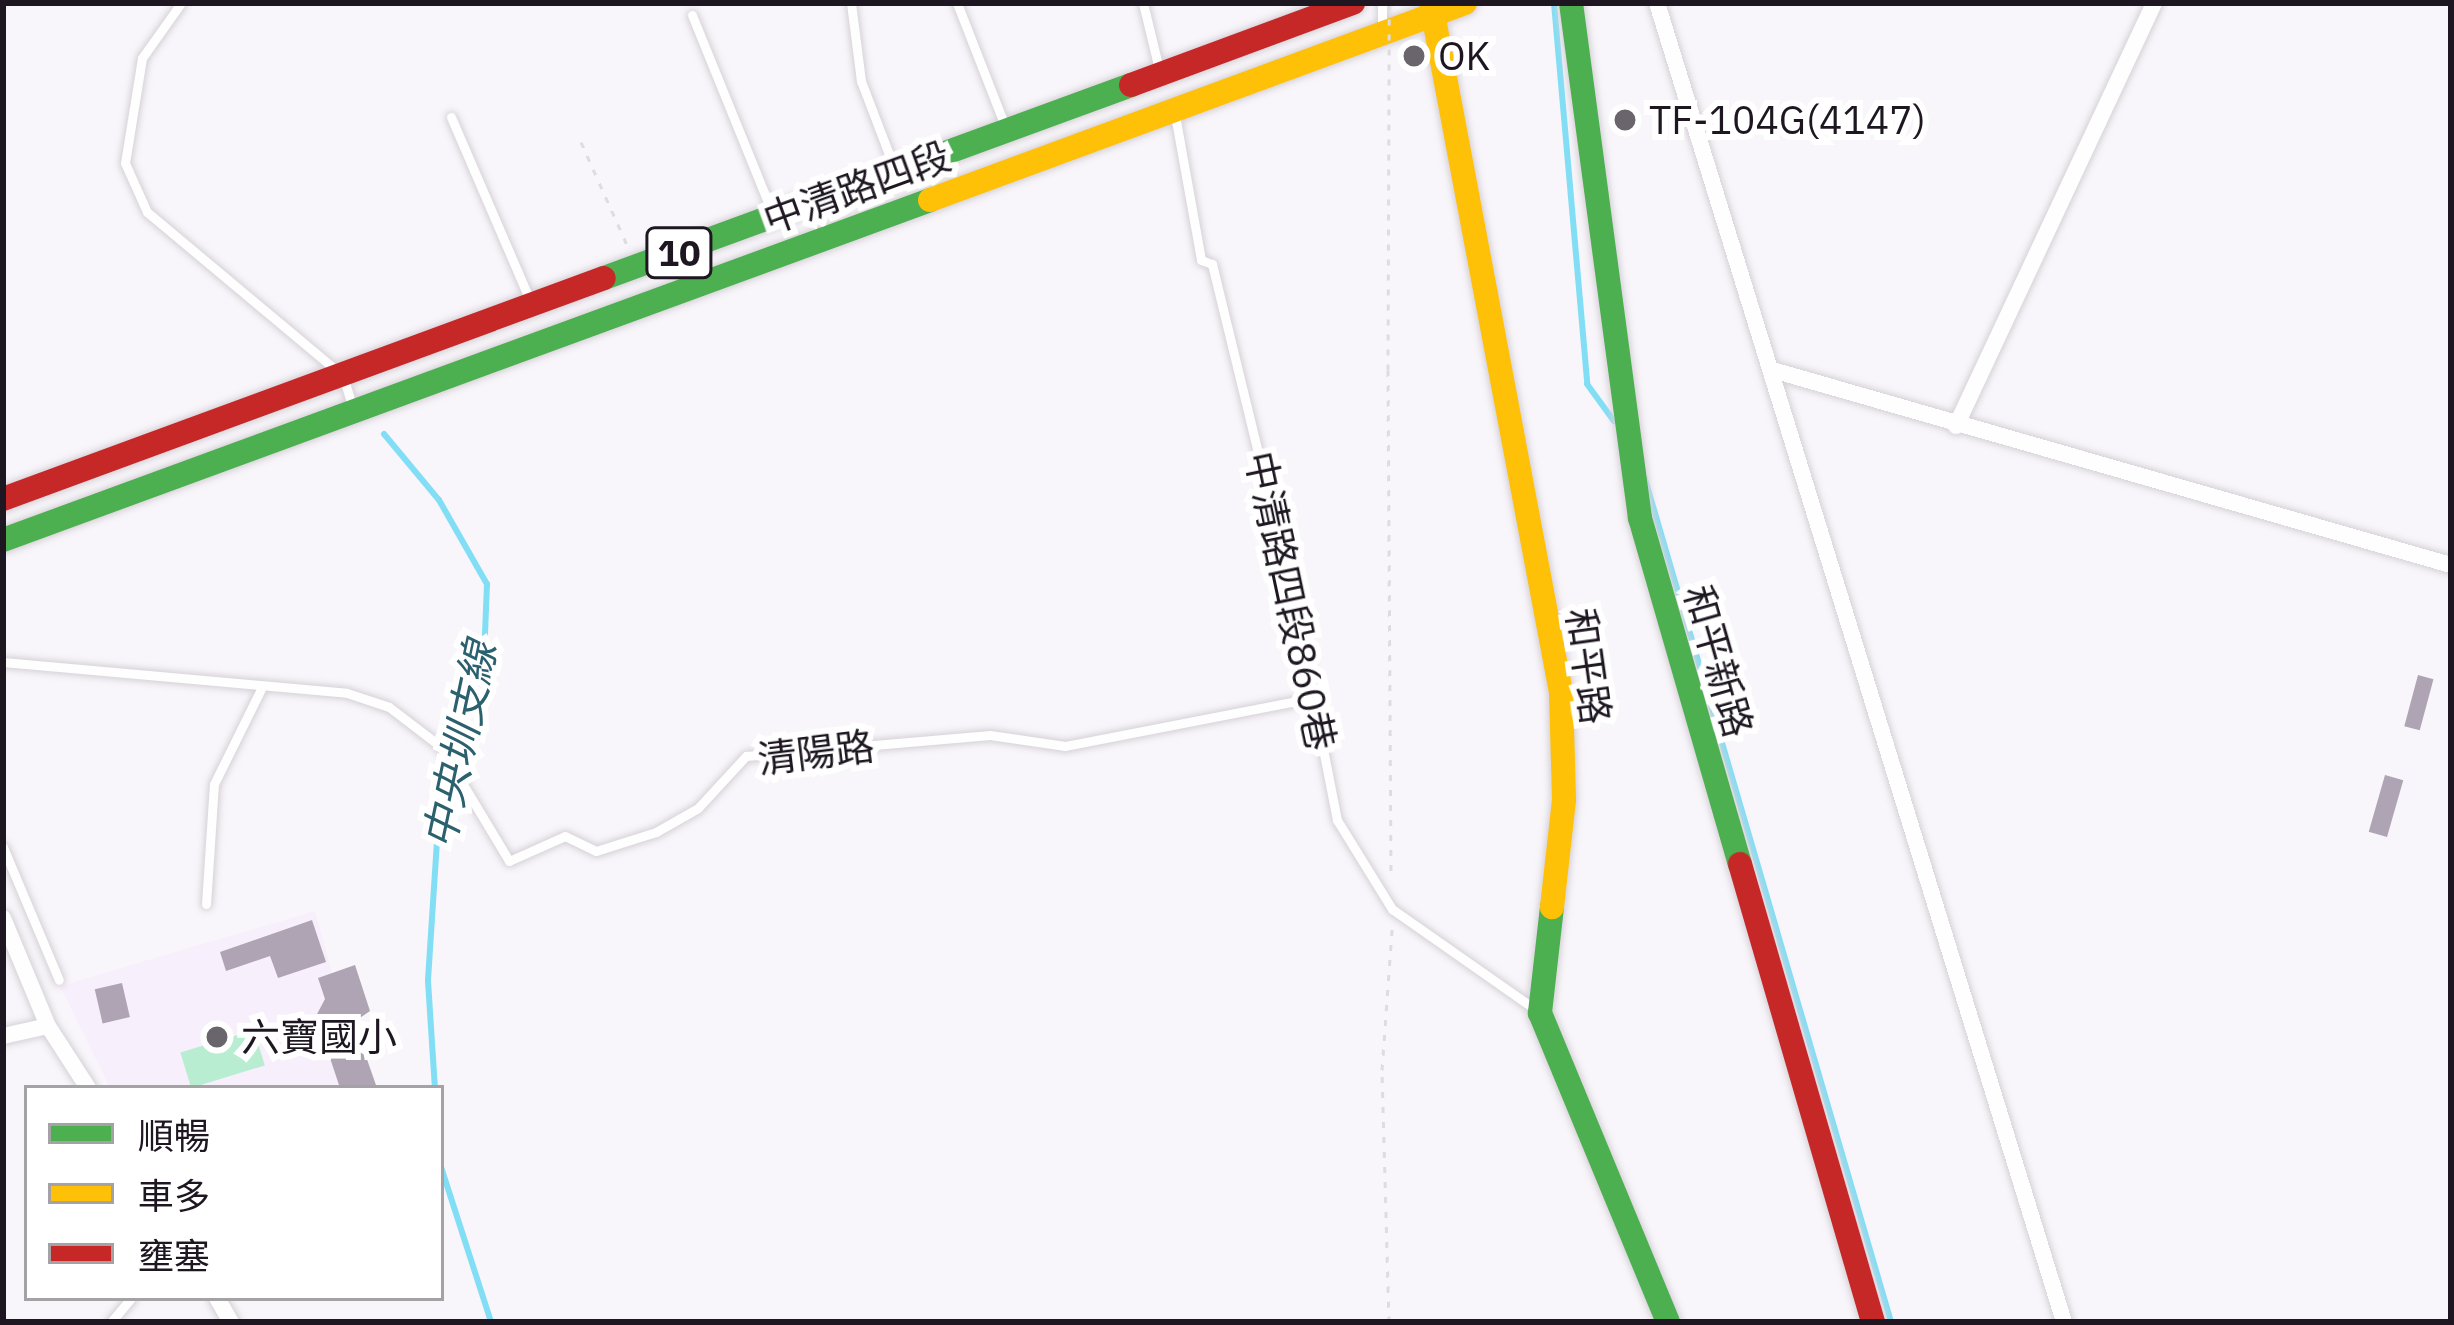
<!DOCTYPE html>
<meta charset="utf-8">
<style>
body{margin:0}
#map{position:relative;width:2454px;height:1325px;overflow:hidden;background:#f8f6fa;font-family:"IBM Plex Sans","Noto Sans TC",sans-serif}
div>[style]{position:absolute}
.built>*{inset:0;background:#f8effc}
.green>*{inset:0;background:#b8edd2;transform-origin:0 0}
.stream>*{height:6px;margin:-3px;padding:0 3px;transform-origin:3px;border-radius:3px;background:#82def5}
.building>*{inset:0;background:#aea4b3;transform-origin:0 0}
.path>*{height:3px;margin-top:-1.5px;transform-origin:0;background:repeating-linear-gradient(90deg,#dedcde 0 6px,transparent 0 15px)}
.roads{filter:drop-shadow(0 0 3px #d6d1d8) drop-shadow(0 0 3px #d6d1d8)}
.lane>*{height:9px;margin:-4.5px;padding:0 4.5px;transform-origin:4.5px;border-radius:4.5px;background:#fefefe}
.street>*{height:16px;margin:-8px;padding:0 8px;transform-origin:8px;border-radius:8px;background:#fefefe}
.fast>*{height:24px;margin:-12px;padding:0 12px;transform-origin:12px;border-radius:12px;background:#4caf50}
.slow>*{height:24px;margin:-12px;padding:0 12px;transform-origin:12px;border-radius:12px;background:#ffc107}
.jam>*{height:24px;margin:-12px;padding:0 12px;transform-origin:12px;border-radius:12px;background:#c62828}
.path-bridge>*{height:3px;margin-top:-1.5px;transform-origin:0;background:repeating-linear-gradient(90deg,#dedcde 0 6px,transparent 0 15px)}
.dots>*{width:33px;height:33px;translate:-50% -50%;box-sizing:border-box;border:6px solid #fff;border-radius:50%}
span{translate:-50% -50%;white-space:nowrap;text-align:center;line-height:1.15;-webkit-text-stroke:12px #fff;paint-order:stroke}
.shield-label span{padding:3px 9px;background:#fff;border:3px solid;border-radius:9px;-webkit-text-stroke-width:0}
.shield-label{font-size:36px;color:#1e1721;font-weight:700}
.poi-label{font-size:39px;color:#1e1721}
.left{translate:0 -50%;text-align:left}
.street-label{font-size:39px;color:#1e1721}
.water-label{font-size:42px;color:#2b606e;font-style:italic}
.frame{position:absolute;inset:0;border:6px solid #1e1721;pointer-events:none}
.legend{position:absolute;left:24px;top:1085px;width:420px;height:216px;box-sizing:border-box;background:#fff;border:3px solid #a5a2a6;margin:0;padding:15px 21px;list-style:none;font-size:36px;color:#1e1721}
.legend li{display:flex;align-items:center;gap:24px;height:60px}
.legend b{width:60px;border:3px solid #a5a2a6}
</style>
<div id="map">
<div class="built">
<i style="clip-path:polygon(315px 911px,364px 1088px,110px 1088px,60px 986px)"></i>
</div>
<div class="green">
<i style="left:254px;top:1030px;width:37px;height:77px;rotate:73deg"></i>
</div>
<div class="stream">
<i style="left:1554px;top:3px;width:382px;rotate:85deg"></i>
<i style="left:1587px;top:384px;width:46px;rotate:53.9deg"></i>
<i style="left:384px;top:434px;width:86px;rotate:50.2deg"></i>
<i style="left:439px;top:500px;width:97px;rotate:60.3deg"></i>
<i style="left:487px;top:584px;width:76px;rotate:92.3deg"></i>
<i style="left:484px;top:660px;width:157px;rotate:106.7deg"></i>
<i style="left:439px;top:810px;width:171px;rotate:93.7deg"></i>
<i style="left:428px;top:981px;width:107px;rotate:86.3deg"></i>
<i style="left:1645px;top:479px;width:878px;rotate:73.73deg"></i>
<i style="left:441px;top:1167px;width:163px;rotate:72.1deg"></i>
</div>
<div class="building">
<i style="left:2418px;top:675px;width:16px;height:53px;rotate:15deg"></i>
<i style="left:2385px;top:775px;width:19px;height:59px;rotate:16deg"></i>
<i style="clip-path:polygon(312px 920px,326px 962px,278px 978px,270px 956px,226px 971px,220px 952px)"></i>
<i style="clip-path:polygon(355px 965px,370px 1011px,354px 1022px,377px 1088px,340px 1088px,316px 1016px,325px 999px,318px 978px)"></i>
<i style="left:122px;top:983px;width:35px;height:28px;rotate:77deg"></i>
</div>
<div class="path">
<i style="left:581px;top:142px;width:113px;rotate:65.9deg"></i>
<i style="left:1388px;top:370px;width:508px;rotate:89.66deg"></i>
<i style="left:1389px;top:1322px;width:252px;rotate:-91.6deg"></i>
<i style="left:1382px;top:1070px;width:141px;rotate:-85.9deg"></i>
</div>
<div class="roads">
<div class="lane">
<i style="left:181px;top:3px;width:67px;rotate:125.3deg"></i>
<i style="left:142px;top:58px;width:106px;rotate:99.2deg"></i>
<i style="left:125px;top:163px;width:54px;rotate:65.8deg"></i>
<i style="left:147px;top:212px;width:256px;rotate:39.9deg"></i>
<i style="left:343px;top:376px;width:34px;rotate:73deg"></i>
<i style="left:851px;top:3px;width:79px;rotate:82.7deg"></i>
<i style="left:861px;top:81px;width:90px;rotate:69.1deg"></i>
<i style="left:957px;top:3px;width:132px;rotate:68.7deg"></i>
<i style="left:1143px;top:3px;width:68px;rotate:76.4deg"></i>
<i style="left:692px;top:15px;width:210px;rotate:67.9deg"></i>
<i style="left:1382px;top:28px;width:25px;rotate:-90deg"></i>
<i style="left:1175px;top:115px;width:147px;rotate:79.8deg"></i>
<i style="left:1201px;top:260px;width:12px;rotate:20deg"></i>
<i style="left:1212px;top:264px;width:347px;rotate:76.3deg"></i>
<i style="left:1294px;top:601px;width:223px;rotate:78.9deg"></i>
<i style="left:1337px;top:820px;width:105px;rotate:58.3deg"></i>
<i style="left:1392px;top:909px;width:176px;rotate:35deg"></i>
<i style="left:451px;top:117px;width:199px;rotate:66.7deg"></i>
<i style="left:3px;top:662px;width:345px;rotate:5.1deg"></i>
<i style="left:347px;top:693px;width:44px;rotate:18.4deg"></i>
<i style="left:389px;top:707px;width:64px;rotate:37.4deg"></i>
<i style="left:440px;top:746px;width:134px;rotate:59deg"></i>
<i style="left:509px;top:861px;width:61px;rotate:-24.1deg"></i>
<i style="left:565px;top:836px;width:34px;rotate:26deg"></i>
<i style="left:596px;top:851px;width:63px;rotate:-17.6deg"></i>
<i style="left:656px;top:832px;width:48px;rotate:-29.7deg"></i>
<i style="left:698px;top:808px;width:71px;rotate:-47.3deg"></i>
<i style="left:746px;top:756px;width:245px;rotate:-4.9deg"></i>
<i style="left:990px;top:735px;width:76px;rotate:8.3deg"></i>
<i style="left:1065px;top:746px;width:253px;rotate:-11deg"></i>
<i style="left:3px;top:847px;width:144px;rotate:67.2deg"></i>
<i style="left:206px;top:904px;width:120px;rotate:-86.2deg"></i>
<i style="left:214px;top:784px;width:108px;rotate:-63.7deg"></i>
<i style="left:111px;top:1322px;width:31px;rotate:-50deg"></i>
</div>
<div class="street">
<i style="left:1657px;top:3px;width:1380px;rotate:72.85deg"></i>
<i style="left:1776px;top:371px;width:702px;rotate:16.04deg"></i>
<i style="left:1956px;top:426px;width:467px;rotate:-64.9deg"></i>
<i style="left:3px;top:918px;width:117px;rotate:67.4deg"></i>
<i style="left:48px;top:1026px;width:74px;rotate:57.2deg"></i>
<i style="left:3px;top:1036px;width:46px;rotate:-12.5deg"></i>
<i style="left:217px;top:1298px;width:28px;rotate:60deg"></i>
</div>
<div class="fast">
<i style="left:1571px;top:3px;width:520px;rotate:82.37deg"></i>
<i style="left:1640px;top:518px;width:360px;rotate:73.9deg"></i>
<i style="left:604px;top:278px;width:561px;rotate:-20.11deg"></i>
<i style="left:3px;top:540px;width:987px;rotate:-20.14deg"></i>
<i style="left:1552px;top:907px;width:107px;rotate:96.5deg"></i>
<i style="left:1540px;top:1013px;width:334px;rotate:67.5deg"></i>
</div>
<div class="slow">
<i style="left:1431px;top:3px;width:701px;rotate:79.32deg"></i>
<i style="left:1561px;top:692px;width:108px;rotate:88.4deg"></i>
<i style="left:1564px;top:800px;width:108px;rotate:96.4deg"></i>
<i style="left:930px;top:200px;width:570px;rotate:-20.21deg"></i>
</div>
<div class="jam">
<i style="left:1131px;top:85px;width:237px;rotate:-20.3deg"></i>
<i style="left:3px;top:499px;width:640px;rotate:-20.19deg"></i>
<i style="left:1740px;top:864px;width:477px;rotate:73.8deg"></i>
</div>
</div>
<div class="path-bridge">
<i style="left:1388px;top:370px;width:367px;rotate:-89.8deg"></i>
</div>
<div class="dots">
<i style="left:1414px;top:56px;background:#6a656d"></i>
<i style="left:1625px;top:120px;background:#6a656d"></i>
<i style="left:217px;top:1037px;background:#6a656d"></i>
</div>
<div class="shield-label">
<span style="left:679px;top:253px">10</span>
</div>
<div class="poi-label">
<span class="left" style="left:1438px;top:56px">OK</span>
<span class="left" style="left:1649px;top:120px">TF-104G(4147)</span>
<span class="left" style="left:241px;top:1037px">六寶國小</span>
</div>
<div class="street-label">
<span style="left:857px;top:188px;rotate:-20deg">中清路四段</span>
<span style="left:1290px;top:601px;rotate:78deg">中清路四段860巷</span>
<span style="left:1718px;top:661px;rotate:74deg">和平新路</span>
<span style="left:1588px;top:666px;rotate:82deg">和平路</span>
<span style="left:816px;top:753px;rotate:-7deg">清陽路</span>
</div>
<div class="water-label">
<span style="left:460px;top:745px;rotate:-78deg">中央圳支線</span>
</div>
<div class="frame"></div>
<ul class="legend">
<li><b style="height:15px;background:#4caf50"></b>順暢</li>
<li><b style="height:15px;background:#ffc107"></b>車多</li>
<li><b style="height:15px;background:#c62828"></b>壅塞</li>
</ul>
</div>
